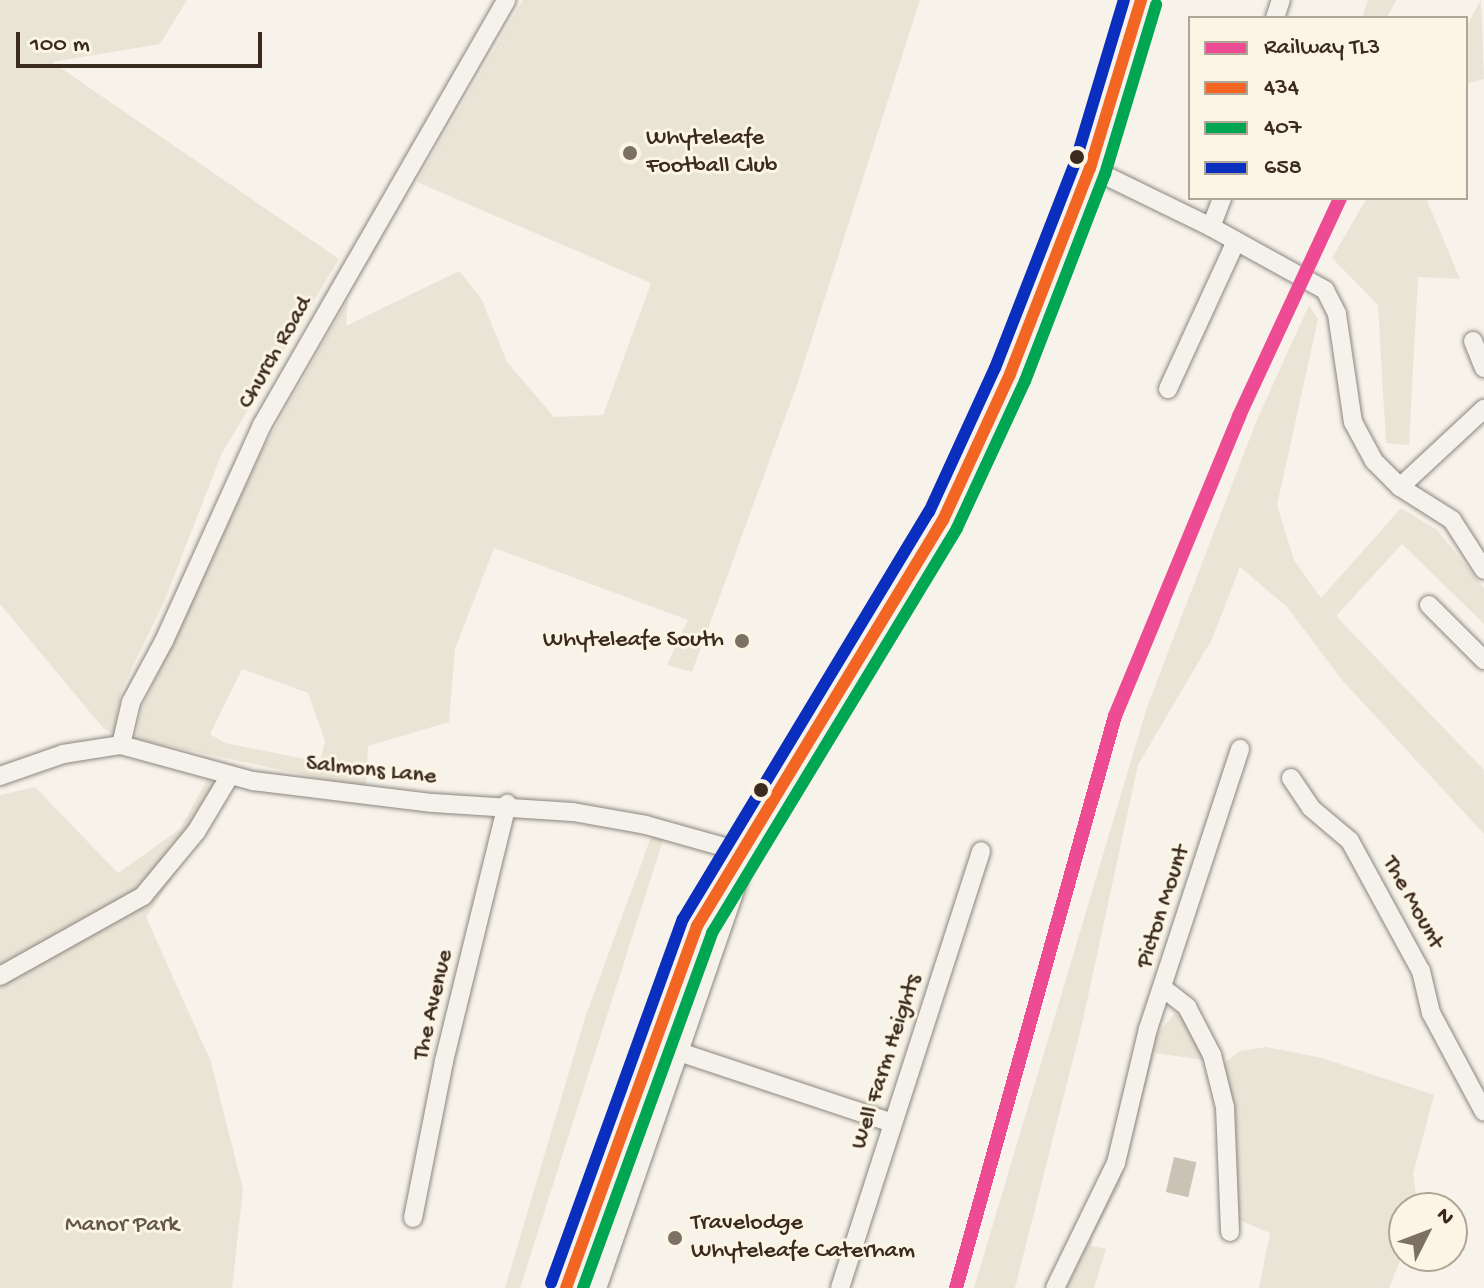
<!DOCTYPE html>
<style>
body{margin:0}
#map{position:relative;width:1484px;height:1288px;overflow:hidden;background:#f7f3ea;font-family:"Gochi Hand",sans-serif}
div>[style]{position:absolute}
.green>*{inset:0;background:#eae4d7}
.water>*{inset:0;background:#cac2b5;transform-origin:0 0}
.roads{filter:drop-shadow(0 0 2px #8b867f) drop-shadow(0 0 2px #8b867f)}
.minor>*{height:18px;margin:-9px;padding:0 9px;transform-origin:9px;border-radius:9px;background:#f5f2ec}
.highway>*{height:26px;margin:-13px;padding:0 13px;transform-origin:13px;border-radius:13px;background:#f5f2ec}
.bus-1>*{height:12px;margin:-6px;padding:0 6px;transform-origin:6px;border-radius:6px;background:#f26522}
.bus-2>*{height:12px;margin:-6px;padding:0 6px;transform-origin:6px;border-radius:6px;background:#00a651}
.bus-3>*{height:12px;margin:-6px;padding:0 6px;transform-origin:6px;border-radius:6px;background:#0a2ebe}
.rail-1>*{height:14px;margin:-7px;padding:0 7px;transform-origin:7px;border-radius:7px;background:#ee4b95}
.dots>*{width:22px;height:22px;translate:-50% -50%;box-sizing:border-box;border:4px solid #fcf5e5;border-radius:50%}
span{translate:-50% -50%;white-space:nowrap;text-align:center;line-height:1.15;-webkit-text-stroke:6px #fcf5e5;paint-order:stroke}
.poi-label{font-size:24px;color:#3b2a1e}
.left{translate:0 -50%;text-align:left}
.right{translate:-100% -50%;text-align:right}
.street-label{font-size:24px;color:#3b2a1e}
.park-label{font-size:24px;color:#645648}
.legend{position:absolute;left:1188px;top:16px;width:280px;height:184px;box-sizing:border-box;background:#fcf5e5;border:2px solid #afa495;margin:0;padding:10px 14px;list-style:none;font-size:24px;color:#3b2a1e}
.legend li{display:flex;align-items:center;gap:16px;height:40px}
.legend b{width:40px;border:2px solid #afa495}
.north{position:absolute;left:1388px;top:1192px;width:80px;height:80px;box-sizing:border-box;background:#fcf5e5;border:2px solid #afa495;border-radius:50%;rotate:48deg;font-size:22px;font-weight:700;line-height:32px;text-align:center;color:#3b2a1e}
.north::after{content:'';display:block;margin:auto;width:28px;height:36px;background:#7d7065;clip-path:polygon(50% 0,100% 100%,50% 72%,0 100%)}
.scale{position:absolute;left:16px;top:32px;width:246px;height:36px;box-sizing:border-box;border:4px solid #3b2a1e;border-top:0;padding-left:10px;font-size:24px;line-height:28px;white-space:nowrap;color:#3b2a1e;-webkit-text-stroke:6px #fcf5e5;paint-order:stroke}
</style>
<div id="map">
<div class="green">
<i style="clip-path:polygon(0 0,187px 0,160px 44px,52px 62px,339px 259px,222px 453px,164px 602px,121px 691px,114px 734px,103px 728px,0 604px)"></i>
<i style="clip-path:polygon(evenodd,523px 0,920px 0,796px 388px,692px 672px,667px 665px,688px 620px,494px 548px,455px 649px,449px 722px,368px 746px,366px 788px,136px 739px,141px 710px,263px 449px,348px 300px,346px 326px,459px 271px,481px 298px,507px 362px,554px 417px,603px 415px,651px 283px,417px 182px,523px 0,242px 669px,308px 693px,325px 741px,320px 762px,225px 743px,210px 734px,242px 669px)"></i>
<i style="clip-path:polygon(1368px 0,1396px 0,1387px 18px,1362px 18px)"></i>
<i style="clip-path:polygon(1481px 0,1484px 79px,1466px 84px,1466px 27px)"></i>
<i style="clip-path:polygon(1367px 198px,1426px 198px,1460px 279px,1418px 277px,1409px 445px,1386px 443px,1378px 305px,1332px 258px)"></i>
<i style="clip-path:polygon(1309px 305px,1318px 319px,1277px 505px,1294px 560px,1321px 598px,1401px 508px,1437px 530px,1484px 588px,1484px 624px,1402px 544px,1336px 616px,1484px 770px,1484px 834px,1342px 680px,1287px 607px,1240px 567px,1212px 639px,1138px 765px,1082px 1024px,1015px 1288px,974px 1288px,1147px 707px,1256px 422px)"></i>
<i style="clip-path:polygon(208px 778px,213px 785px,207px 826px,146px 917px,211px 1062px,243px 1189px,232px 1288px,0 1288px,0 795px,35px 787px,118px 873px,180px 829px)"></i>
<i style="clip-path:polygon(651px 837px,664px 837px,520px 1288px,505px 1288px,585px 1018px)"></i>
<i style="clip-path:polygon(1175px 1013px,1184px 1018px,1204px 1060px,1154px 1053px,1120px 1186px,1093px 1236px,1091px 1246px,1106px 1249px,1094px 1288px,1066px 1288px,1117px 1182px,1155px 1036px)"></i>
<i style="clip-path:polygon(1266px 1047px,1322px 1058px,1434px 1095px,1413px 1174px,1418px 1208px,1404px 1208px,1404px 1251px,1389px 1288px,1259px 1288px,1270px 1233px,1237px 1219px,1236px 1139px,1223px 1064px,1240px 1051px)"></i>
</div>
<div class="water">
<i style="left:1174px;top:1157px;width:23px;height:36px;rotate:13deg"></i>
</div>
<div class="roads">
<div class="minor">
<i style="left:1275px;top:18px;width:19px;rotate:-72deg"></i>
<i style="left:1090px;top:168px;width:135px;rotate:26deg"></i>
<i style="left:1211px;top:227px;width:130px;rotate:28.9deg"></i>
<i style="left:1325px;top:290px;width:27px;rotate:63deg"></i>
<i style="left:1337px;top:314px;width:109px;rotate:81.6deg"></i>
<i style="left:1353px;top:422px;width:44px;rotate:61.7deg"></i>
<i style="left:1374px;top:461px;width:37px;rotate:45deg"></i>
<i style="left:1400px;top:487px;width:62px;rotate:32.4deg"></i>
<i style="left:1452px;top:520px;width:59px;rotate:57.4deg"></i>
<i style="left:1211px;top:227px;width:31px;rotate:-69deg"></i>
<i style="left:1473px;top:341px;width:29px;rotate:68deg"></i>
<i style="left:1168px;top:389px;width:163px;rotate:-65.3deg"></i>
<i style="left:1400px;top:487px;width:115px;rotate:-42.9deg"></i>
<i style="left:1429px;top:605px;width:78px;rotate:45deg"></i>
<i style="left:121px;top:745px;width:44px;rotate:-76.9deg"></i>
<i style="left:131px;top:702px;width:69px;rotate:-61.6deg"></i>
<i style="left:164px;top:641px;width:237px;rotate:-65.6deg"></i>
<i style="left:262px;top:425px;width:490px;rotate:-60.1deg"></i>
<i style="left:0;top:776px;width:67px;rotate:-19.2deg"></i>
<i style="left:63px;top:754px;width:59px;rotate:-8.8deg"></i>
<i style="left:121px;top:745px;width:137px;rotate:15.3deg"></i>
<i style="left:253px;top:781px;width:181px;rotate:7deg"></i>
<i style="left:433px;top:803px;width:140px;rotate:3.7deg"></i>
<i style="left:573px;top:812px;width:74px;rotate:10.1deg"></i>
<i style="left:646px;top:825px;width:100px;rotate:15.7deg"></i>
<i style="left:1291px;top:778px;width:36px;rotate:56deg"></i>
<i style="left:1311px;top:808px;width:51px;rotate:40.2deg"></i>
<i style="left:1350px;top:841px;width:148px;rotate:61.4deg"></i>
<i style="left:1421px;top:971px;width:43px;rotate:76.6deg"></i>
<i style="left:1431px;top:1013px;width:112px;rotate:61.8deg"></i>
<i style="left:0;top:976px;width:164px;rotate:-29.2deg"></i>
<i style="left:143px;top:896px;width:83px;rotate:-50.4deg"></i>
<i style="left:196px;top:832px;width:64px;rotate:-59deg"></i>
<i style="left:1163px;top:988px;width:31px;rotate:38deg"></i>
<i style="left:1187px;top:1007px;width:54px;rotate:62.5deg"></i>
<i style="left:1212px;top:1055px;width:54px;rotate:76deg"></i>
<i style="left:1225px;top:1107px;width:125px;rotate:87.7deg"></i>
<i style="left:667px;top:1048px;width:237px;rotate:18.4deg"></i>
<i style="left:413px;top:1218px;width:160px;rotate:-78.8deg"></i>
<i style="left:444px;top:1061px;width:265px;rotate:-76.2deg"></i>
<i style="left:840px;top:1288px;width:459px;rotate:-72.1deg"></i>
<i style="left:1055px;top:1288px;width:139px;rotate:-64deg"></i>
<i style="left:1116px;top:1163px;width:138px;rotate:-76.6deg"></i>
<i style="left:1148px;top:1029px;width:295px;rotate:-71.8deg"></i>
</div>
<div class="highway">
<i style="left:566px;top:1288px;width:385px;rotate:-70.1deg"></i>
<i style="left:697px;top:926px;width:475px;rotate:-58.8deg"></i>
<i style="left:943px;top:520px;width:161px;rotate:-65.3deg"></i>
<i style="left:1010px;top:374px;width:221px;rotate:-68.8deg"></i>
<i style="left:1090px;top:168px;width:176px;rotate:-73.1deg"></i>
<i style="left:593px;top:1288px;width:433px;rotate:-70.9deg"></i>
</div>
</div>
<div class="bus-1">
<i style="left:566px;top:1288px;width:385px;rotate:-70.1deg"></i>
<i style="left:697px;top:926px;width:475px;rotate:-58.8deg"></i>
<i style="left:943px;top:520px;width:161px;rotate:-65.3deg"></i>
<i style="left:1010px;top:374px;width:221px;rotate:-68.8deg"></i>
<i style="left:1090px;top:168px;width:176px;rotate:-73.1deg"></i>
</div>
<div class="bus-2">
<i style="left:583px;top:1288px;width:378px;rotate:-70deg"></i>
<i style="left:712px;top:933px;width:473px;rotate:-58.8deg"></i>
<i style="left:957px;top:528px;width:162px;rotate:-65.2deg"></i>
<i style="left:1025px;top:381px;width:222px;rotate:-68.9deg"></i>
<i style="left:1105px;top:174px;width:177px;rotate:-73.2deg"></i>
</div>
<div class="bus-3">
<i style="left:551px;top:1283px;width:387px;rotate:-70.1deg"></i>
<i style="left:683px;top:919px;width:476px;rotate:-58.9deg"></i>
<i style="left:929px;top:512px;width:158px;rotate:-65.4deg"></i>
<i style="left:995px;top:368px;width:220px;rotate:-68.7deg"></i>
<i style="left:1075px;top:163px;width:170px;rotate:-73.3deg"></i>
</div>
<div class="rail-1">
<i style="left:956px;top:1288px;width:594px;rotate:-74.47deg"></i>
<i style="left:1115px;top:716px;width:325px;rotate:-67.5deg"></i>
<i style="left:1239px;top:416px;width:240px;rotate:-65.1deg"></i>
</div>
<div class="dots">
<i style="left:630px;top:153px;background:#7d7065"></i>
<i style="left:1077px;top:157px;background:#3b2a1e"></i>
<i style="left:742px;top:641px;background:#7d7065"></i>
<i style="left:761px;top:790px;background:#3b2a1e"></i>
<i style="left:675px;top:1238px;background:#7d7065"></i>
</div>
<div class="poi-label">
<span class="left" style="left:646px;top:153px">Whyteleafe<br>Football Club</span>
<span class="right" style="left:724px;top:641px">Whyteleafe South</span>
<span class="left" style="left:691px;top:1238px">Travelodge<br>Whyteleafe Caterham</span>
</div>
<div class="street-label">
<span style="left:276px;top:353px;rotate:-60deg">Church Road</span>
<span style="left:371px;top:771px;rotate:6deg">Salmons Lane</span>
<span style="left:1412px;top:903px;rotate:61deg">The Mount</span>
<span style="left:1164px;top:907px;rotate:-72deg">Picton Mount</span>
<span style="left:434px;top:1005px;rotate:-77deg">The Avenue</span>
<span style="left:887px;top:1062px;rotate:-72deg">Well Farm Heights</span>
</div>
<div class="park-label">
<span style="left:122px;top:1226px">Manor Park</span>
</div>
<ul class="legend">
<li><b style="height:10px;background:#ee4b95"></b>Railway TL3</li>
<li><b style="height:10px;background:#f26522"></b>434</li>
<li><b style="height:10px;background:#00a651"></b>407</li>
<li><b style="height:10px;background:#0a2ebe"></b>658</li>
</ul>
<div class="north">N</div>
<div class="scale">100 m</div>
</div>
